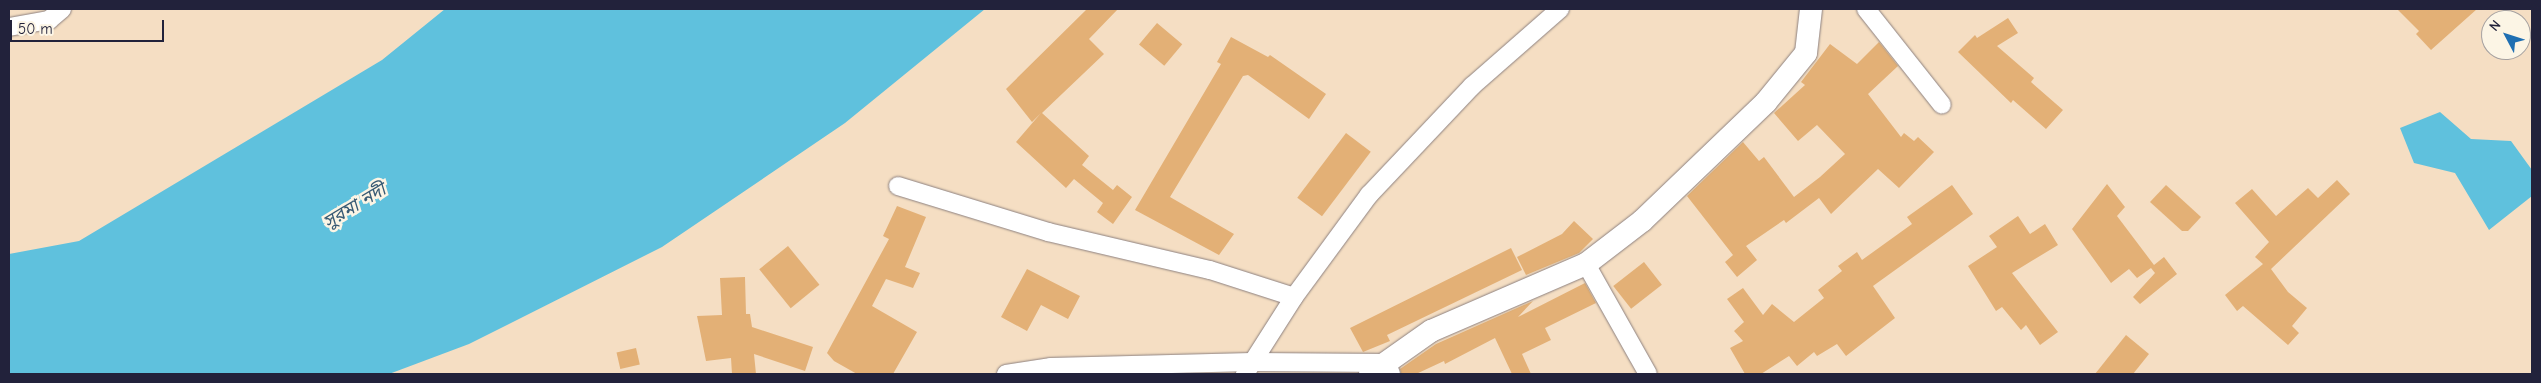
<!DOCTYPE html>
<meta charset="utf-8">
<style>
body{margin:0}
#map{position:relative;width:2541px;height:383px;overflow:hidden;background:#f5dec3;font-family:"Comic Neue","Noto Sans Bengali",sans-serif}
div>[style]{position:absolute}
.water>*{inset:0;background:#5fc1dd}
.building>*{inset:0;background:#e3b076;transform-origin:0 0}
.roads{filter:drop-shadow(0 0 1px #8c807f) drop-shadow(0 0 1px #8c807f)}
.minor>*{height:18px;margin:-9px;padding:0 9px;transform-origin:9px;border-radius:9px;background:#fff}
.tertiary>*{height:22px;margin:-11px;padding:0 11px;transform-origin:11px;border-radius:11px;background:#fff}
span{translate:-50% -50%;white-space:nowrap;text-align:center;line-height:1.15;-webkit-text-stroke:5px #fcf5e5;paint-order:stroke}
.water-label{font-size:18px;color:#375a74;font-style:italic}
.frame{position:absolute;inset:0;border:10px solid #22223b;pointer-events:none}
.north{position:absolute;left:2481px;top:10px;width:50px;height:50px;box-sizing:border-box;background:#fcf5e5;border:1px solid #a5a1a1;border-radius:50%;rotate:310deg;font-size:14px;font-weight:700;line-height:20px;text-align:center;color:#22223b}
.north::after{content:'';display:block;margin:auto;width:18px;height:22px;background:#1f6fb2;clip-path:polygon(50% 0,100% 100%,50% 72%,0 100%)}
.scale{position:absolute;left:10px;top:20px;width:154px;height:22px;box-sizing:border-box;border:2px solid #22223b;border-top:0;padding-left:6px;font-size:15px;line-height:18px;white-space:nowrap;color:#22223b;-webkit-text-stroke:4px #fcf5e5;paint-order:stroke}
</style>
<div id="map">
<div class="water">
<i style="clip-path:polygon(445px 9px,985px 9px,845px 123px,662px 247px,469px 344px,389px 374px,9px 374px,9px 254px,79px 241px,382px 60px)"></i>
<i style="clip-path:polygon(2440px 112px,2471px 139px,2511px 141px,2532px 170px,2532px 196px,2489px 230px,2455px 173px,2414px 163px,2400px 128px)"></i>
</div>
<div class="building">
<i style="clip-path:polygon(1087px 9px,1118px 9px,1089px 39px,1104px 54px,1042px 113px,1089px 156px,1082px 165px,1113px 190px,1117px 185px,1132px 197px,1113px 224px,1097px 212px,1103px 203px,1074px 179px,1066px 188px,1016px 142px,1041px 113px,1032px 122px,1006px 89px)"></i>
<i style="clip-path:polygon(2397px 9px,2477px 9px,2431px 50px,2416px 34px,2419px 31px)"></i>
<i style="clip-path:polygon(2008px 18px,2018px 33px,1997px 46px,2034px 78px,2031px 82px,2063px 110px,2046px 129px,2013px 100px,2011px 103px,1958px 52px,1975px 35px,1977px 38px)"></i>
<i style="left:1157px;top:23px;width:33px;height:28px;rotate:40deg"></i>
<i style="clip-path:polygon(1231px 37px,1268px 57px,1270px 55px,1326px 94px,1309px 119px,1248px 75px,1243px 76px,1170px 197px,1234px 234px,1219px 255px,1135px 210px,1221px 64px,1217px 62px)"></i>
<i style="clip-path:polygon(1879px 42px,1898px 66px,1868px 94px,1901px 137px,1904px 133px,1914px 141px,1918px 137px,1934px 152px,1899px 188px,1878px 169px,1831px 214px,1819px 198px,1786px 223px,1784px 220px,1746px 246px,1757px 260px,1737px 277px,1725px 262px,1733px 255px,1687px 196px,1743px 142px,1759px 161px,1764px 157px,1794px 197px,1820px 177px,1845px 154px,1817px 125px,1798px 141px,1774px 113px,1805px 85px,1801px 82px,1830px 44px,1857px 64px)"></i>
<i style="left:1346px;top:133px;width:31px;height:81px;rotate:37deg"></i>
<i style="clip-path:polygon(2337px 180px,2350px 194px,2271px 269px,2288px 292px,2307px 308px,2292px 326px,2299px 333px,2288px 345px,2243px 306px,2237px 311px,2225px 295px,2263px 264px,2255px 257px,2269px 242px,2235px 203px,2252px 189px,2276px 216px,2308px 188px,2318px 198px)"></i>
<i style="clip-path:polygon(2107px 184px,2125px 207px,2117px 216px,2154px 265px,2164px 257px,2177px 274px,2140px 304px,2133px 297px,2155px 273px,2151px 268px,2137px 278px,2129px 269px,2111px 283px,2072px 229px)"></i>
<i style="clip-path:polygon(1952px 185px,1973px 214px,1873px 286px,1895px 318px,1846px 356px,1837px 344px,1817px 356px,1814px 352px,1797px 366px,1789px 356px,1761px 374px,1745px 374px,1730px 348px,1743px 341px,1734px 331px,1744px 322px,1727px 299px,1743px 288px,1763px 315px,1772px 304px,1794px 322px,1824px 298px,1818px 290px,1842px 271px,1838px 266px,1857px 252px,1862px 260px,1912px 224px,1907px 217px)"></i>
<i style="clip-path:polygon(2166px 185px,2201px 217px,2188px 231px,2182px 231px,2150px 202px)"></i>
<i style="clip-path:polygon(897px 206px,926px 217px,905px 267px,920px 273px,913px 288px,886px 279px,872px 306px,917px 332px,893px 374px,857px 374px,834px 361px,827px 353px,889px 239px,883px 236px)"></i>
<i style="clip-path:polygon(2018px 216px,2030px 234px,2045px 224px,2058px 245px,2012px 273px,2058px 332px,2040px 345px,2026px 325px,2021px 330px,2002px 307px,1996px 311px,1968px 266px,1997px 247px,1989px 236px)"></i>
<i style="clip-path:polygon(1574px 221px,1593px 239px,1579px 253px,1526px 275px,1517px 257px,1562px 234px)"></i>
<i style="left:788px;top:246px;width:50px;height:37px;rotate:51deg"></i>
<i style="clip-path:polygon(1511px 248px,1522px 270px,1387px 335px,1390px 341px,1363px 352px,1350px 328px)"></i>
<i style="left:1644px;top:262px;width:29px;height:39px;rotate:52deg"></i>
<i style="clip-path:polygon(1027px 269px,1080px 296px,1068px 319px,1041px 305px,1027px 331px,1001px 317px)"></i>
<i style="clip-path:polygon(745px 277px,746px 314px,750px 314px,752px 327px,813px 347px,805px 371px,754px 354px,756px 374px,732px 374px,731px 358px,706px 361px,697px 316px,722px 315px,720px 278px)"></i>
<i style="clip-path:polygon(1585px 283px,1596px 303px,1545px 328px,1551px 340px,1522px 354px,1531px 374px,1512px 374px,1495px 338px,1445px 364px,1444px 361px,1416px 374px,1401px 374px,1400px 369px,1436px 344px,1533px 301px,1518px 317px)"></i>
<i style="clip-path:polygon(2126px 335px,2149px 354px,2133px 374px,2095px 374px)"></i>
<i style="left:636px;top:348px;width:17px;height:20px;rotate:77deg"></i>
</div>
<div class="roads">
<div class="minor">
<i style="left:1866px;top:9px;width:122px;rotate:51.6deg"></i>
<i style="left:9px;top:27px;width:41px;rotate:-9.9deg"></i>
<i style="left:49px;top:20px;width:17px;rotate:-40deg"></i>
<i style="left:898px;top:186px;width:157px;rotate:17deg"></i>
<i style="left:1048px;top:232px;width:166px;rotate:13.2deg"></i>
<i style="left:1210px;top:270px;width:88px;rotate:17.8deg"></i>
<i style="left:1586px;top:264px;width:126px;rotate:60.6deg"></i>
<i style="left:1006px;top:374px;width:46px;rotate:-8.8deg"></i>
<i style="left:1051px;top:367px;width:201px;rotate:-1.4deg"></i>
<i style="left:1252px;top:362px;width:135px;rotate:0.4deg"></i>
<i style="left:1387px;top:363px;width:12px;rotate:70deg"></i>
<i style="left:1245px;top:374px;width:91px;rotate:-57.5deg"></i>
<i style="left:1294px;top:297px;width:127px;rotate:-53.7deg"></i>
<i style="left:1369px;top:195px;width:150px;rotate:-46.6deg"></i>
<i style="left:1472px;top:86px;width:117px;rotate:-41.2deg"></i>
</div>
<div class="tertiary">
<i style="left:1370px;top:374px;width:75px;rotate:-35.2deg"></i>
<i style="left:1431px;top:331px;width:169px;rotate:-23.4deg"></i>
<i style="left:1586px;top:264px;width:71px;rotate:-37.5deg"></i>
<i style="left:1642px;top:221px;width:172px;rotate:-43.8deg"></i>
<i style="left:1766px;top:102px;width:63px;rotate:-50.8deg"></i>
<i style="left:1806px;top:53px;width:44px;rotate:-83.5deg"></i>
</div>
</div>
<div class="water-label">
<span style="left:355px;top:207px;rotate:-31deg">সুরমা নদী</span>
</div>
<div class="frame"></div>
<div class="north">N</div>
<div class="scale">50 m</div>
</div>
